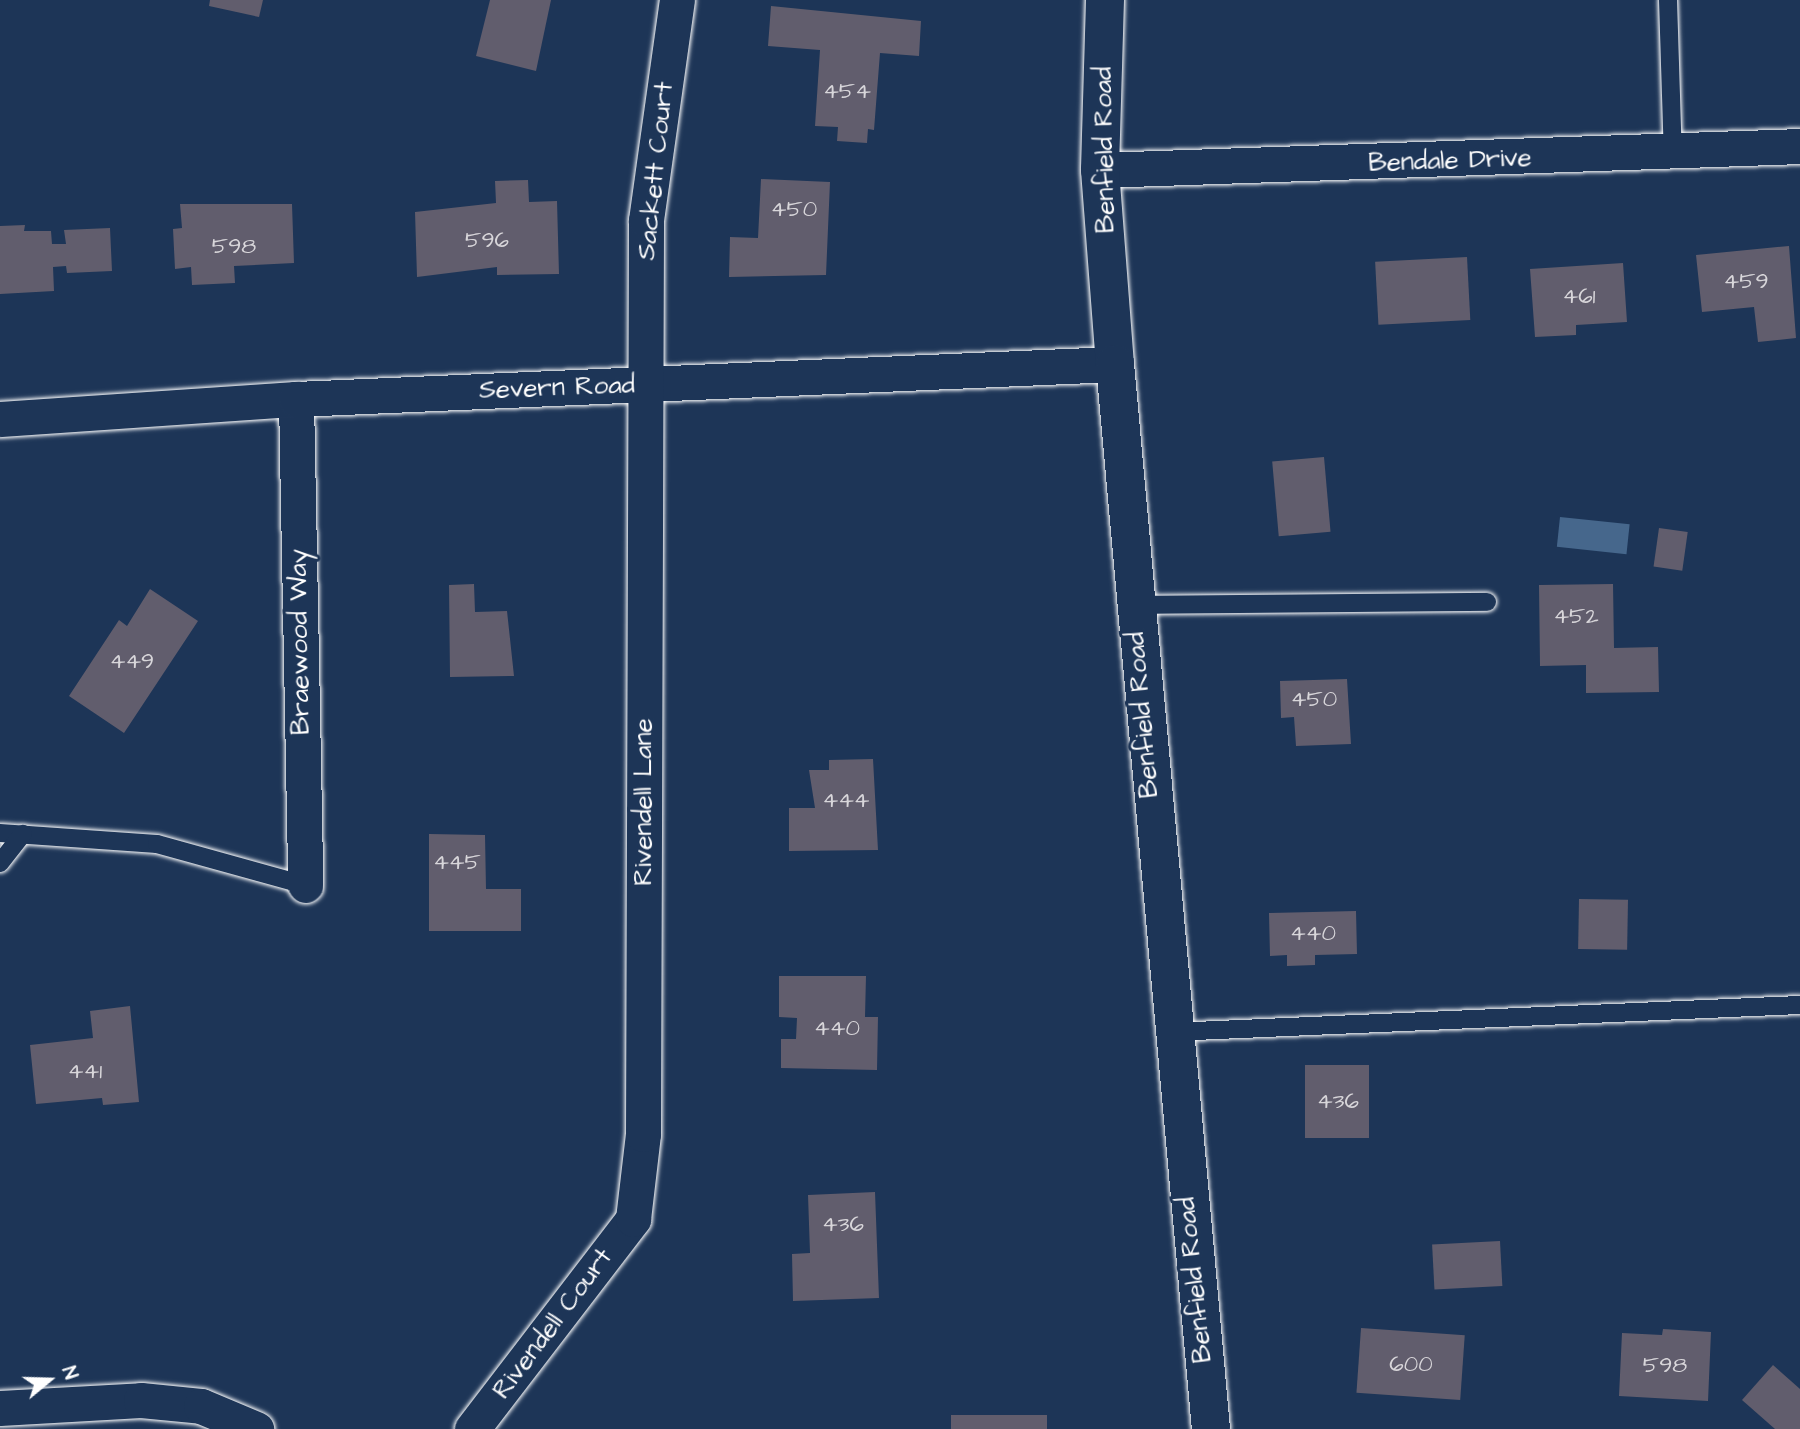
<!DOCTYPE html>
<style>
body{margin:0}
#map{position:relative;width:1800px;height:1429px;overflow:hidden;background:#1d3557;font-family:"Architects Daughter",sans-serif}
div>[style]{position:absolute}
.water>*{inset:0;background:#46678c;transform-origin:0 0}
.building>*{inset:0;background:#615d6d;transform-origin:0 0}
.roads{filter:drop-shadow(0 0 2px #fff) drop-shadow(0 0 2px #fff)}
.service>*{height:18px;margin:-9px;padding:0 9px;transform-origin:9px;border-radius:9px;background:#1d3557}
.minor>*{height:35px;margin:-17.5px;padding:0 17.5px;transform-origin:17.5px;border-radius:17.5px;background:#1d3557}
.primary>*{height:38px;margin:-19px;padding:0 19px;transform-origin:19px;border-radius:19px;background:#1d3557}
span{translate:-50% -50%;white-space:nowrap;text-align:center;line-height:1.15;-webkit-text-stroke:6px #1d3557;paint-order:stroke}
.number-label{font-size:23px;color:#d8d6da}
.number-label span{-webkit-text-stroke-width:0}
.street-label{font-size:26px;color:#fff}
.north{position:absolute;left:14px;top:1345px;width:70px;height:70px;-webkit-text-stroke:5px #1d3557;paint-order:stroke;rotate:71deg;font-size:19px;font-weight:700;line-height:28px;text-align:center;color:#fff}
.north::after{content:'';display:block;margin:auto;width:24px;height:32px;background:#fff;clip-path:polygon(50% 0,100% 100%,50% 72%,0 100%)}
</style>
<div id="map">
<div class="water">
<i style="left:1560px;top:517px;width:70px;height:30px;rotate:6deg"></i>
</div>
<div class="building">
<i style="clip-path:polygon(210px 0,263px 0,259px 17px,209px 6px)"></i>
<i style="clip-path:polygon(490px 0,551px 0,536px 71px,476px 56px)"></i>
<i style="clip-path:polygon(771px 6px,921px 21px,919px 56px,880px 53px,874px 130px,868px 129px,867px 143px,837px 141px,838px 127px,815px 126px,820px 50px,768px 46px)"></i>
<i style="clip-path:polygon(761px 179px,830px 182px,826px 275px,729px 277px,730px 237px,758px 238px)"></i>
<i style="clip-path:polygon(528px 180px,529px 202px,557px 201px,559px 274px,497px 275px,497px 267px,417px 277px,415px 212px,496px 203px,495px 181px)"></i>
<i style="clip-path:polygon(180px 204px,292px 204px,294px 263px,234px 266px,235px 283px,192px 285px,191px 267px,175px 269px,173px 229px,182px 228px)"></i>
<i style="clip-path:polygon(25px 225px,24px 231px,51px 231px,52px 244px,66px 244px,64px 230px,110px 228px,112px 271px,67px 273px,66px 266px,53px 267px,54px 291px,0 294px,0 226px)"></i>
<i style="clip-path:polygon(1789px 246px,1796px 338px,1758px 342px,1754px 307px,1702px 312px,1696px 255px)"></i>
<i style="left:1467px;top:257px;width:63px;height:92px;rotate:87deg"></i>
<i style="clip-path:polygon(1623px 263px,1627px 322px,1576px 325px,1576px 335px,1535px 337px,1530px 269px)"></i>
<i style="left:1324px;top:457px;width:75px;height:52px;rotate:85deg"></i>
<i style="left:1659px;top:528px;width:29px;height:39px;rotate:8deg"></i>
<i style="clip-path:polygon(474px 584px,475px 612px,507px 611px,514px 676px,450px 677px,449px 585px)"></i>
<i style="clip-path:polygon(1613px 584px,1614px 648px,1658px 647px,1659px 692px,1586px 693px,1586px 665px,1540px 666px,1539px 585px)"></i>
<i style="clip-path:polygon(150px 589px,198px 621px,124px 733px,69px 696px,119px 620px,127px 626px)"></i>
<i style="clip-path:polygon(1347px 679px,1351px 744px,1296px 746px,1294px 717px,1281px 718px,1280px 681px)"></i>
<i style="clip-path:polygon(873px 759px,878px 850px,789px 851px,789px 808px,815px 808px,809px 770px,829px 770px,829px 760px)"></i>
<i style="clip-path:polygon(429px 834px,485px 835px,486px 889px,521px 889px,521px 931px,429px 931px)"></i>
<i style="left:1579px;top:899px;width:49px;height:50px;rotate:1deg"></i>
<i style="clip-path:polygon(1356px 911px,1357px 954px,1315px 955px,1315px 965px,1287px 966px,1287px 955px,1270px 956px,1269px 913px)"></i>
<i style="clip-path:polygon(779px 976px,866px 976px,865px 1017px,878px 1017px,877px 1070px,781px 1068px,781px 1039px,796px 1039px,797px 1018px,779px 1017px)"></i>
<i style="clip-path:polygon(130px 1006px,139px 1102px,103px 1105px,102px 1098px,36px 1104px,30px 1045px,93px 1038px,90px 1011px)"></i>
<i style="left:1305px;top:1065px;width:64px;height:73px"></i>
<i style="clip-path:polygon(875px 1192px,879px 1298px,793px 1301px,792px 1254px,810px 1253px,808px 1195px)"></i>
<i style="left:1500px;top:1241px;width:45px;height:68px;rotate:87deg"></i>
<i style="left:1361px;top:1328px;width:104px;height:65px;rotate:4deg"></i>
<i style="clip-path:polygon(1663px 1329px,1711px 1332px,1708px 1401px,1619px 1396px,1622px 1333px,1662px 1335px)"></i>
<i style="clip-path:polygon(1773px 1365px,1800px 1389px,1800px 1429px,1775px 1429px,1742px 1400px)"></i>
<i style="left:1047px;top:1415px;width:14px;height:96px;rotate:90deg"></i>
</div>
<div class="roads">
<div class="service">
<i style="left:1668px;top:0;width:155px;rotate:88.2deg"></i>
<i style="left:1134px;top:605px;width:353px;rotate:-0.5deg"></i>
<i style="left:0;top:833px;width:157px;rotate:4deg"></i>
<i style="left:157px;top:844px;width:154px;rotate:15.5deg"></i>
<i style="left:0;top:863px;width:37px;rotate:-52deg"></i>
<i style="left:1171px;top:1032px;width:630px;rotate:-2.46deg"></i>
</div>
<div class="minor">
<i style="left:1100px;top:170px;width:700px;rotate:-1.96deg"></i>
<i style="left:296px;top:399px;width:486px;rotate:88.9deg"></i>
<i style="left:0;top:419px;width:297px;rotate:-3.9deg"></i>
<i style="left:296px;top:399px;width:820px;rotate:-2.45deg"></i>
<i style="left:0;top:1408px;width:141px;rotate:-3.2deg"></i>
<i style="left:141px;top:1400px;width:60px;rotate:5.7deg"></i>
<i style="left:201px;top:1406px;width:60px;rotate:22.7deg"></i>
<i style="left:472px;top:1429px;width:265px;rotate:-52.5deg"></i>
<i style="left:633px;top:1219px;width:86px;rotate:-83.3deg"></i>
<i style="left:643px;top:1134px;width:914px;rotate:-89.81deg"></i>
<i style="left:646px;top:220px;width:222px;rotate:-82deg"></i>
</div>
<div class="primary">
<i style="left:1105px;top:0;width:170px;rotate:91.7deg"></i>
<i style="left:1100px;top:170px;width:195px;rotate:85.6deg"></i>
<i style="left:1115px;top:364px;width:1069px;rotate:84.85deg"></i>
</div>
</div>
<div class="number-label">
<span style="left:847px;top:91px">454</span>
<span style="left:794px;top:209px">450</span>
<span style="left:487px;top:240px">596</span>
<span style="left:234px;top:246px">598</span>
<span style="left:1746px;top:281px">459</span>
<span style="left:1579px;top:296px">461</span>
<span style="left:1576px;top:616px">452</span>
<span style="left:132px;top:661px">449</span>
<span style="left:1314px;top:699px">450</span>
<span style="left:846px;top:800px">444</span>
<span style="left:457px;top:862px">445</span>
<span style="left:1313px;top:933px">440</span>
<span style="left:837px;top:1028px">440</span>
<span style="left:85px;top:1071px">441</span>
<span style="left:1338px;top:1101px">436</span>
<span style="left:843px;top:1224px">436</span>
<span style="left:1411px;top:1364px">600</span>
<span style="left:1665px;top:1365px">598</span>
</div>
<div class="street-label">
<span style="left:1105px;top:150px;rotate:-91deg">Benfield Road</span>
<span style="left:1450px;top:161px;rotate:-2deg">Bendale Drive</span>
<span style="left:656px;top:171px;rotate:-84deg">Sackett Court</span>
<span style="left:557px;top:388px;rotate:-2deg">Severn Road</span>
<span style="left:300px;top:642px;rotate:-91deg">Braewood Way</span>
<span style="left:1143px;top:715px;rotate:-95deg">Benfield Road</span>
<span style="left:644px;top:802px;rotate:-90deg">Rivendell Lane</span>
<span style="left:1195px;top:1280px;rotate:-96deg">Benfield Road</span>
<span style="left:553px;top:1324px;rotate:-53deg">Rivendell Court</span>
</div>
<div class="north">N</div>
</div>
